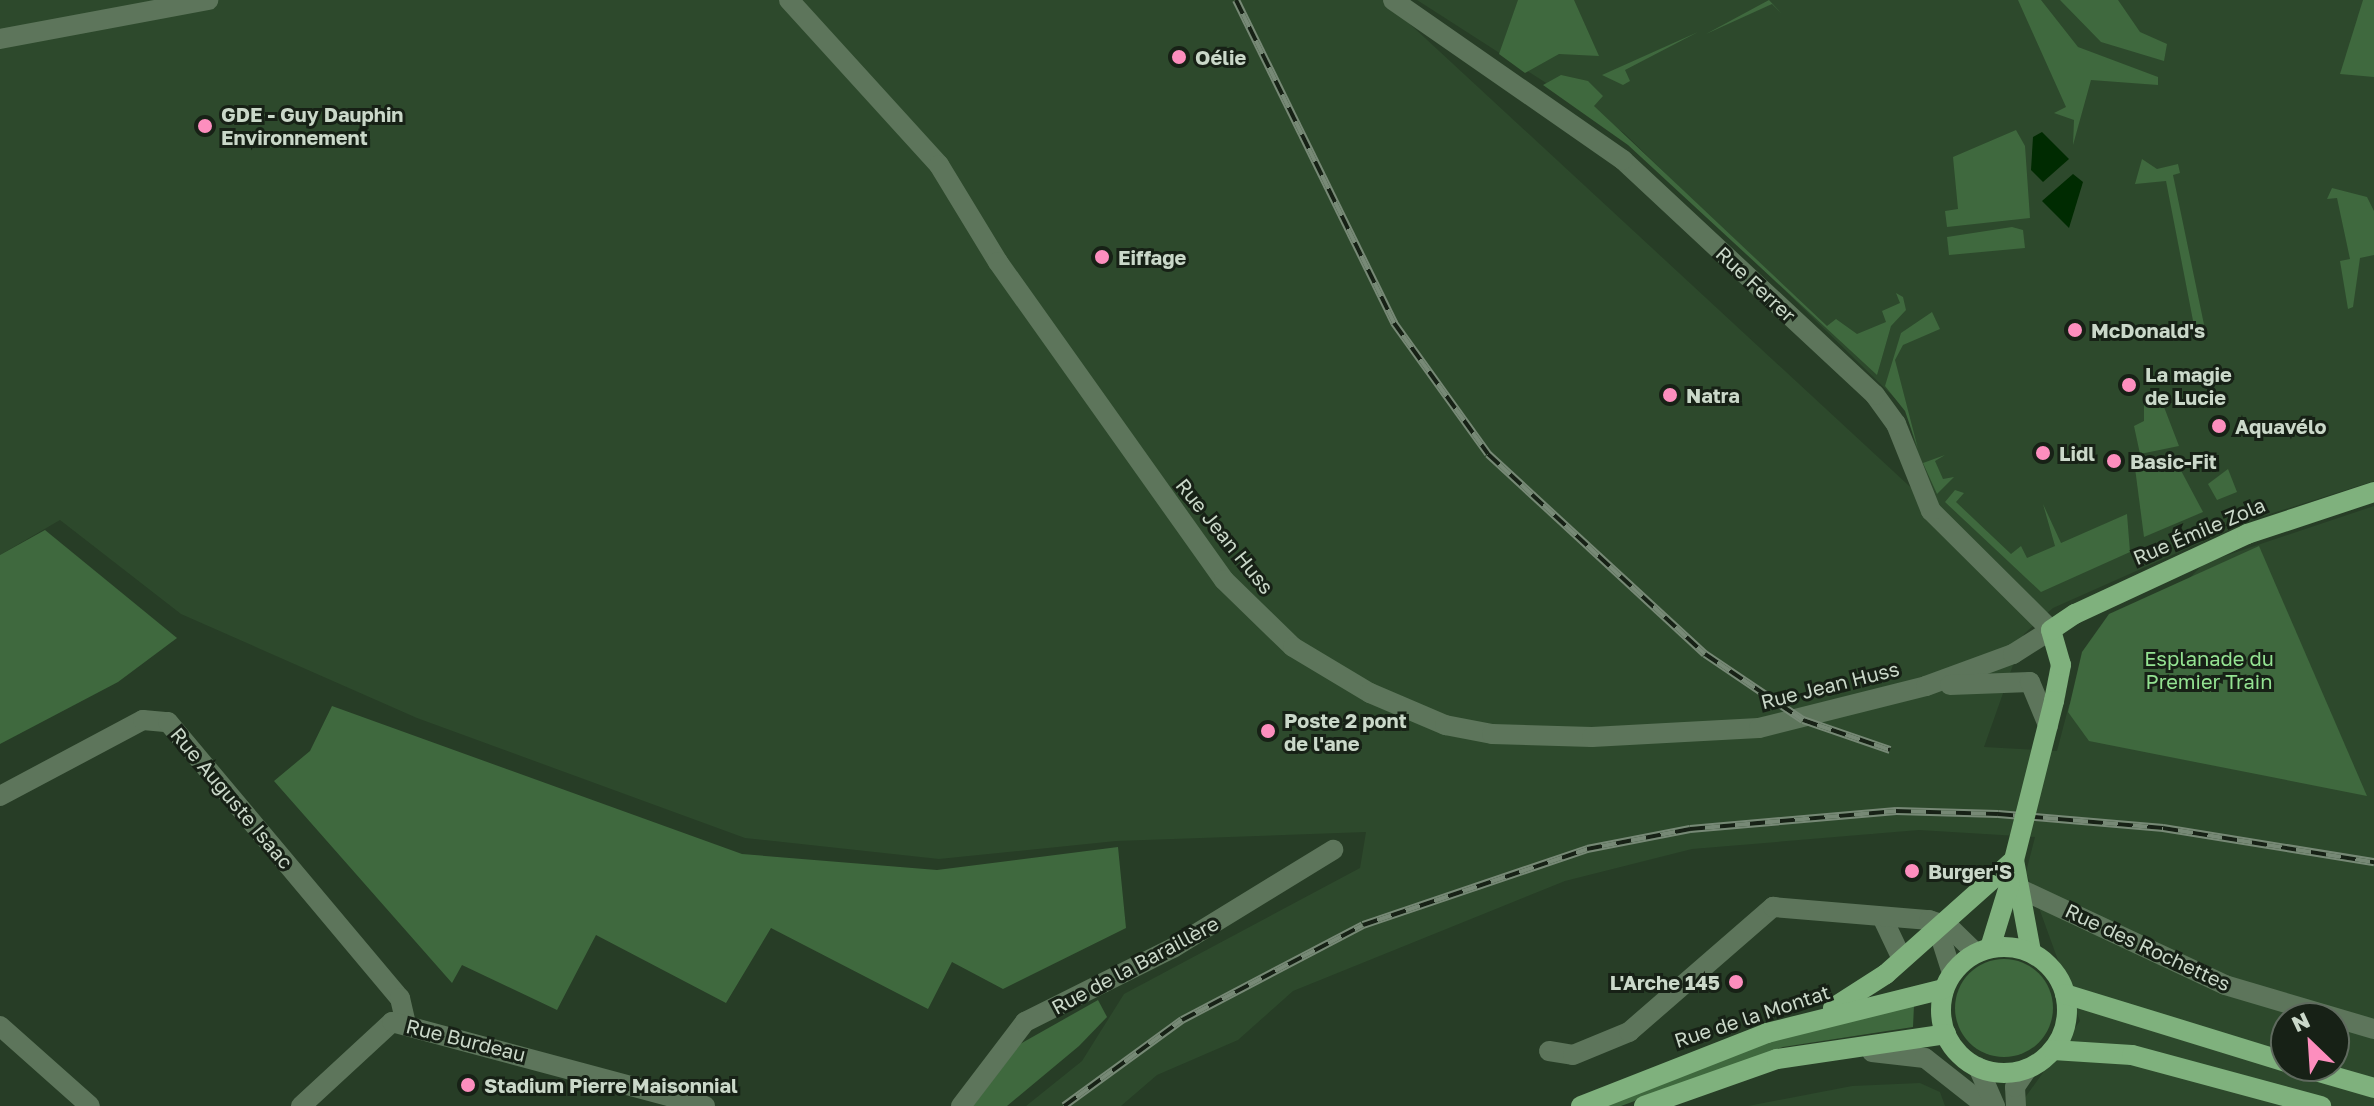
<!DOCTYPE html>
<meta charset="utf-8">
<style>
body{margin:0}
#map{position:relative;width:2374px;height:1106px;overflow:hidden;background:#273d26;font-family:"Golos Text",sans-serif}
div>[style]{position:absolute}
.built>*{inset:0;background:#2d492c}
.green>*{inset:0;background:#3f693e}
.round{border-radius:50%}
.water>*{inset:0;background:#002b01}
.minor>*{height:20px;margin:-10px;padding:0 10px;transform-origin:10px;border-radius:10px;background:#5d755b}
.major>*{height:20px;margin:-10px;padding:0 10px;transform-origin:10px;border-radius:10px;background:#7fb17d}
.major>.ring{margin:-10px;padding:0;box-sizing:content-box;background:none;border:20px solid #7fb17d;border-radius:50%}
.rail>*{height:8px;margin-top:-4px;transform-origin:0;background:repeating-linear-gradient(90deg,#172116 0 15px,#778976 0 30px);box-sizing:border-box;border-block:2px solid #778976}
.major-bridge>*{height:20px;margin:-10px;padding:0 10px;transform-origin:10px;border-radius:10px;background:#7fb17d}
.dots>*{width:22px;height:22px;translate:-50% -50%;box-sizing:border-box;border:4px solid #172116;border-radius:50%}
span{translate:-50% -50%;white-space:nowrap;text-align:center;line-height:1.15;-webkit-text-stroke:6px #172116;paint-order:stroke}
.poi-label{font-size:20px;color:#cad8c9;font-weight:700}
.left{translate:0 -50%;text-align:left}
.right{translate:-100% -50%;text-align:right}
.street-label{font-size:20px;color:#cad8c9}
.park-label{font-size:20px;color:#94e392}
.north{position:absolute;left:2270px;top:1002px;width:80px;height:80px;box-sizing:border-box;background:#172116;border:2px solid #5f6a5e;border-radius:50%;rotate:335deg;font-size:22px;font-weight:700;line-height:32px;text-align:center;color:#cad8c9}
.north::after{content:'';display:block;margin:auto;width:28px;height:36px;background:#fd8ebe;clip-path:polygon(50% 0,100% 100%,50% 72%,0 100%)}
</style>
<div id="map">
<div class="built">
<i style="clip-path:polygon(evenodd,0 0,1384px 0,1933px 508px,1905px 408px,1624px 133px,1417px 0,2374px 0,2374px 481px,2251px 520px,2053px 608px,2024px 634px,1984px 747px,2057px 751px,2069px 705px,2204px 563px,2374px 506px,2374px 1106px,2019px 1106px,2080px 1021px,2026px 872px,2035px 837px,1919px 830px,1692px 849px,1565px 881px,1293px 991px,1238px 1040px,1157px 1075px,1121px 1106px,1026px 1106px,1082px 1061px,1124px 994px,1360px 868px,1366px 832px,1116px 841px,939px 859px,745px 838px,417px 718px,181px 614px,60px 520px,0 555px,0 0,2286px 1018px,2334px 1018px,2334px 1066px,2286px 1066px,2286px 1018px)"></i>
<i style="clip-path:polygon(1920px 1083px,1940px 1092px,1945px 1106px,1748px 1106px,1852px 1086px)"></i>
</div>
<div class="green">
<i style="clip-path:polygon(1518px 0,1574px 0,1599px 56px,1559px 54px,1525px 73px,1499px 54px)"></i>
<i style="clip-path:polygon(1769px 0,1782px 14px,1772px 4px,1706px 34px)"></i>
<i style="clip-path:polygon(2018px 0,2041px 0,2078px 47px,2158px 77px,2158px 85px,2091px 80px,2073px 145px,2074px 120px,2054px 113px,2066px 107px)"></i>
<i style="clip-path:polygon(2060px 0,2118px 0,2140px 32px,2167px 44px,2164px 61px,2101px 42px)"></i>
<i style="clip-path:polygon(2363px 0,2374px 0,2374px 77px,2340px 74px)"></i>
<i style="clip-path:polygon(1698px 32px,1625px 70px,1630px 81px,1623px 85px,1602px 75px)"></i>
<i style="clip-path:polygon(1561px 75px,1588px 81px,1603px 96px,1594px 106px,1827px 326px,1836px 319px,1857px 334px,1886px 322px,1882px 311px,1900px 303px,1896px 293px,1903px 297px,1906px 310px,1891px 326px,1877px 375px,1628px 145px,1543px 85px)"></i>
<i style="clip-path:polygon(2016px 130px,2025px 146px,2030px 218px,1947px 227px,1945px 211px,1958px 209px,1953px 157px)"></i>
<i style="clip-path:polygon(2142px 159px,2157px 169px,2178px 164px,2180px 173px,2173px 175px,2207px 339px,2196px 336px,2166px 181px,2135px 184px)"></i>
<i style="clip-path:polygon(2332px 188px,2367px 197px,2374px 211px,2374px 255px,2360px 258px,2353px 307px,2348px 309px,2340px 261px,2350px 259px,2337px 198px,2327px 199px)"></i>
<i style="clip-path:polygon(2012px 227px,2023px 230px,2025px 248px,1949px 255px,1947px 237px)"></i>
<i style="clip-path:polygon(1932px 312px,1940px 329px,1903px 345px,1895px 360px,1918px 449px,1905px 411px,1885px 386px,1901px 333px)"></i>
<i style="clip-path:polygon(2159px 394px,2179px 446px,2140px 454px,2134px 426px,2144px 421px,2144px 402px)"></i>
<i style="clip-path:polygon(1945px 455px,1935px 461px,1943px 479px,1954px 477px,1937px 494px,1923px 463px)"></i>
<i style="clip-path:polygon(2153px 460px,2177px 463px,2203px 512px,2144px 537px,2135px 468px)"></i>
<i style="clip-path:polygon(2228px 469px,2237px 492px,2217px 500px,2208px 484px)"></i>
<i style="clip-path:polygon(1955px 490px,1964px 493px,1956px 502px,2011px 554px,2021px 546px,2027px 558px,2055px 546px,2043px 504px,2061px 543px,2127px 514px,2130px 552px,2041px 592px,1945px 502px)"></i>
<i style="clip-path:polygon(45px 530px,177px 638px,118px 682px,0 744px,0 555px)"></i>
<i style="clip-path:polygon(2259px 546px,2367px 796px,2089px 741px,2068px 712px,2082px 652px,2109px 614px)"></i>
<i style="clip-path:polygon(332px 706px,742px 854px,937px 870px,1118px 847px,1126px 928px,1003px 989px,952px 962px,928px 1009px,771px 928px,726px 1003px,596px 935px,557px 1010px,462px 965px,452px 983px,274px 781px,310px 751px)"></i>
<i class="round" style="left:1955px;top:959px;width:98px;height:98px"></i>
<i style="clip-path:polygon(1098px 1000px,1107px 1017px,1079px 1046px,1007px 1106px,973px 1106px,1020px 1044px)"></i>
<i style="clip-path:polygon(1914px 1005px,1913px 1027px,1783px 1047px,1621px 1106px,1597px 1106px,1766px 1042px)"></i>
</div>
<div class="water">
<i style="clip-path:polygon(2042px 132px,2069px 159px,2043px 182px,2031px 170px,2033px 137px)"></i>
<i style="clip-path:polygon(2073px 174px,2083px 182px,2069px 228px,2042px 201px)"></i>
</div>
<div class="minor">
<i style="left:789px;top:0;width:223px;rotate:47.7deg"></i>
<i style="left:939px;top:165px;width:114px;rotate:58.7deg"></i>
<i style="left:998px;top:262px;width:390px;rotate:54.6deg"></i>
<i style="left:1224px;top:580px;width:96px;rotate:44.2deg"></i>
<i style="left:1293px;top:647px;width:90px;rotate:30.9deg"></i>
<i style="left:1370px;top:693px;width:82px;rotate:23.1deg"></i>
<i style="left:1445px;top:725px;width:48px;rotate:10.8deg"></i>
<i style="left:1492px;top:734px;width:100px;rotate:1.7deg"></i>
<i style="left:1592px;top:737px;width:167px;rotate:-3.1deg"></i>
<i style="left:1759px;top:728px;width:172px;rotate:-14.1deg"></i>
<i style="left:1926px;top:686px;width:93px;rotate:-20.2deg"></i>
<i style="left:2013px;top:654px;width:45px;rotate:-32.3deg"></i>
<i style="left:2051px;top:630px;width:169px;rotate:-135.2deg"></i>
<i style="left:1931px;top:511px;width:94px;rotate:-111.9deg"></i>
<i style="left:1896px;top:424px;width:36px;rotate:-126deg"></i>
<i style="left:1875px;top:395px;width:345px;rotate:-137deg"></i>
<i style="left:1623px;top:160px;width:280px;rotate:-145.2deg"></i>
<i style="left:0;top:39px;width:212px;rotate:-10.6deg"></i>
<i style="left:1950px;top:685px;width:80px;rotate:-2.1deg"></i>
<i style="left:2030px;top:682px;width:47px;rotate:67.3deg"></i>
<i style="left:0;top:796px;width:162px;rotate:-28deg"></i>
<i style="left:143px;top:720px;width:25px;rotate:5deg"></i>
<i style="left:168px;top:722px;width:361px;rotate:50deg"></i>
<i style="left:400px;top:998px;width:26px;rotate:77deg"></i>
<i style="left:2016px;top:887px;width:231px;rotate:25.1deg"></i>
<i style="left:2225px;top:985px;width:155px;rotate:16.5deg"></i>
<i style="left:1883px;top:919px;width:44px;rotate:64.6deg"></i>
<i style="left:1936px;top:923px;width:52px;rotate:72.3deg"></i>
<i style="left:0;top:1026px;width:120px;rotate:41.6deg"></i>
<i style="left:1549px;top:1051px;width:24px;rotate:9deg"></i>
<i style="left:1573px;top:1055px;width:61px;rotate:-22.3deg"></i>
<i style="left:1629px;top:1032px;width:191px;rotate:-41deg"></i>
<i style="left:1773px;top:907px;width:157px;rotate:4.8deg"></i>
<i style="left:1929px;top:920px;width:20px;rotate:18deg"></i>
<i style="left:1948px;top:926px;width:39px;rotate:44deg"></i>
<i style="left:1872px;top:1052px;width:53px;rotate:6.5deg"></i>
<i style="left:1925px;top:1058px;width:78px;rotate:38.2deg"></i>
<i style="left:1978px;top:1067px;width:43px;rotate:66.4deg"></i>
<i style="left:301px;top:1106px;width:124px;rotate:-42.7deg"></i>
<i style="left:392px;top:1022px;width:324px;rotate:15deg"></i>
<i style="left:961px;top:1106px;width:106px;rotate:-52.7deg"></i>
<i style="left:1025px;top:1022px;width:165px;rotate:-26.6deg"></i>
<i style="left:1173px;top:948px;width:188px;rotate:-31.5deg"></i>
<i style="left:2016px;top:1106px;width:19px;rotate:-93deg"></i>
<i style="left:2015px;top:1087px;width:22px;rotate:-56deg"></i>
</div>
<div class="major">
<i style="left:2054px;top:701px;width:37px;rotate:-79deg"></i>
<i style="left:2061px;top:665px;width:36px;rotate:-106deg"></i>
<i style="left:2051px;top:630px;width:29px;rotate:-34deg"></i>
<i style="left:2075px;top:614px;width:190px;rotate:-24.9deg"></i>
<i style="left:2247px;top:534px;width:134px;rotate:-18.3deg"></i>
<i style="left:2014px;top:860px;width:94px;rotate:79.5deg"></i>
<i class="ring" style="left:1941px;top:947px;width:106px;height:106px"></i>
<i style="left:1990px;top:948px;width:68px;rotate:-72.9deg"></i>
<i style="left:2065px;top:994px;width:231px;rotate:17.1deg"></i>
<i style="left:1833px;top:1008px;width:63px;rotate:-32.7deg"></i>
<i style="left:1886px;top:974px;width:171px;rotate:-41.7deg"></i>
<i style="left:2053px;top:1050px;width:79px;rotate:3.6deg"></i>
<i style="left:2132px;top:1055px;width:196px;rotate:15.1deg"></i>
<i style="left:2298px;top:1066px;width:79px;rotate:16.1deg"></i>
<i style="left:1581px;top:1106px;width:200px;rotate:-21.4deg"></i>
<i style="left:1767px;top:1033px;width:182px;rotate:-14deg"></i>
<i style="left:1644px;top:1106px;width:141px;rotate:-19.5deg"></i>
<i style="left:1777px;top:1059px;width:171px;rotate:-8.4deg"></i>
</div>
<div class="rail">
<i style="left:1236px;top:0;width:360px;rotate:63.9deg"></i>
<i style="left:1394px;top:323px;width:161px;rotate:54.3deg"></i>
<i style="left:1488px;top:454px;width:295px;rotate:42.7deg"></i>
<i style="left:1705px;top:654px;width:118px;rotate:34deg"></i>
<i style="left:1803px;top:720px;width:92px;rotate:19deg"></i>
<i style="left:1064px;top:1106px;width:146px;rotate:-36.1deg"></i>
<i style="left:1182px;top:1020px;width:204px;rotate:-27.7deg"></i>
<i style="left:1363px;top:925px;width:237px;rotate:-18.7deg"></i>
<i style="left:1587px;top:849px;width:105px;rotate:-11deg"></i>
<i style="left:1690px;top:829px;width:207px;rotate:-5deg"></i>
<i style="left:1896px;top:811px;width:102px;rotate:1.7deg"></i>
<i style="left:1998px;top:814px;width:166px;rotate:4.8deg"></i>
<i style="left:2163px;top:828px;width:214px;rotate:9.2deg"></i>
</div>
<div class="major-bridge">
<i style="left:2014px;top:860px;width:164px;rotate:-75.9deg"></i>
</div>
<div class="dots">
<i style="left:1179px;top:57px;background:#fd8ebe"></i>
<i style="left:205px;top:126px;background:#fd8ebe"></i>
<i style="left:1102px;top:257px;background:#fd8ebe"></i>
<i style="left:2075px;top:330px;background:#fd8ebe"></i>
<i style="left:2129px;top:385px;background:#fd8ebe"></i>
<i style="left:1670px;top:395px;background:#fd8ebe"></i>
<i style="left:2219px;top:426px;background:#fd8ebe"></i>
<i style="left:2043px;top:453px;background:#fd8ebe"></i>
<i style="left:2114px;top:461px;background:#fd8ebe"></i>
<i style="left:1268px;top:731px;background:#fd8ebe"></i>
<i style="left:1912px;top:871px;background:#fd8ebe"></i>
<i style="left:1736px;top:982px;background:#fd8ebe"></i>
<i style="left:468px;top:1085px;background:#fd8ebe"></i>
</div>
<div class="poi-label">
<span class="left" style="left:1195px;top:57px">Oélie</span>
<span class="left" style="left:221px;top:126px">GDE - Guy Dauphin<br>Environnement</span>
<span class="left" style="left:1118px;top:257px">Eiffage</span>
<span class="left" style="left:2091px;top:330px">McDonald's</span>
<span class="left" style="left:2145px;top:386px">La magie<br>de Lucie</span>
<span class="left" style="left:1686px;top:395px">Natra</span>
<span class="left" style="left:2235px;top:426px">Aquavélo</span>
<span class="left" style="left:2059px;top:453px">Lidl</span>
<span class="left" style="left:2130px;top:461px">Basic-Fit</span>
<span class="left" style="left:1284px;top:732px">Poste 2 pont<br>de l'ane</span>
<span class="left" style="left:1928px;top:871px">Burger'S</span>
<span class="right" style="left:1720px;top:982px">L'Arche 145</span>
<span class="left" style="left:484px;top:1085px">Stadium Pierre Maisonnial</span>
</div>
<div class="street-label">
<span style="left:1756px;top:284px;rotate:43deg">Rue Ferrer</span>
<span style="left:2199px;top:531px;rotate:-23deg">Rue Émile Zola</span>
<span style="left:1225px;top:536px;rotate:51deg">Rue Jean Huss</span>
<span style="left:1830px;top:685px;rotate:-14deg">Rue Jean Huss</span>
<span style="left:232px;top:798px;rotate:50deg">Rue Auguste Isaac</span>
<span style="left:2148px;top:947px;rotate:25deg">Rue des Rochettes</span>
<span style="left:1135px;top:965px;rotate:-28deg">Rue de la Baraillère</span>
<span style="left:1752px;top:1016px;rotate:-18deg">Rue de la Montat</span>
<span style="left:466px;top:1040px;rotate:14deg">Rue Burdeau</span>
</div>
<div class="park-label">
<span style="left:2209px;top:670px">Esplanade du<br>Premier Train</span>
</div>
<div class="north">N</div>
</div>
